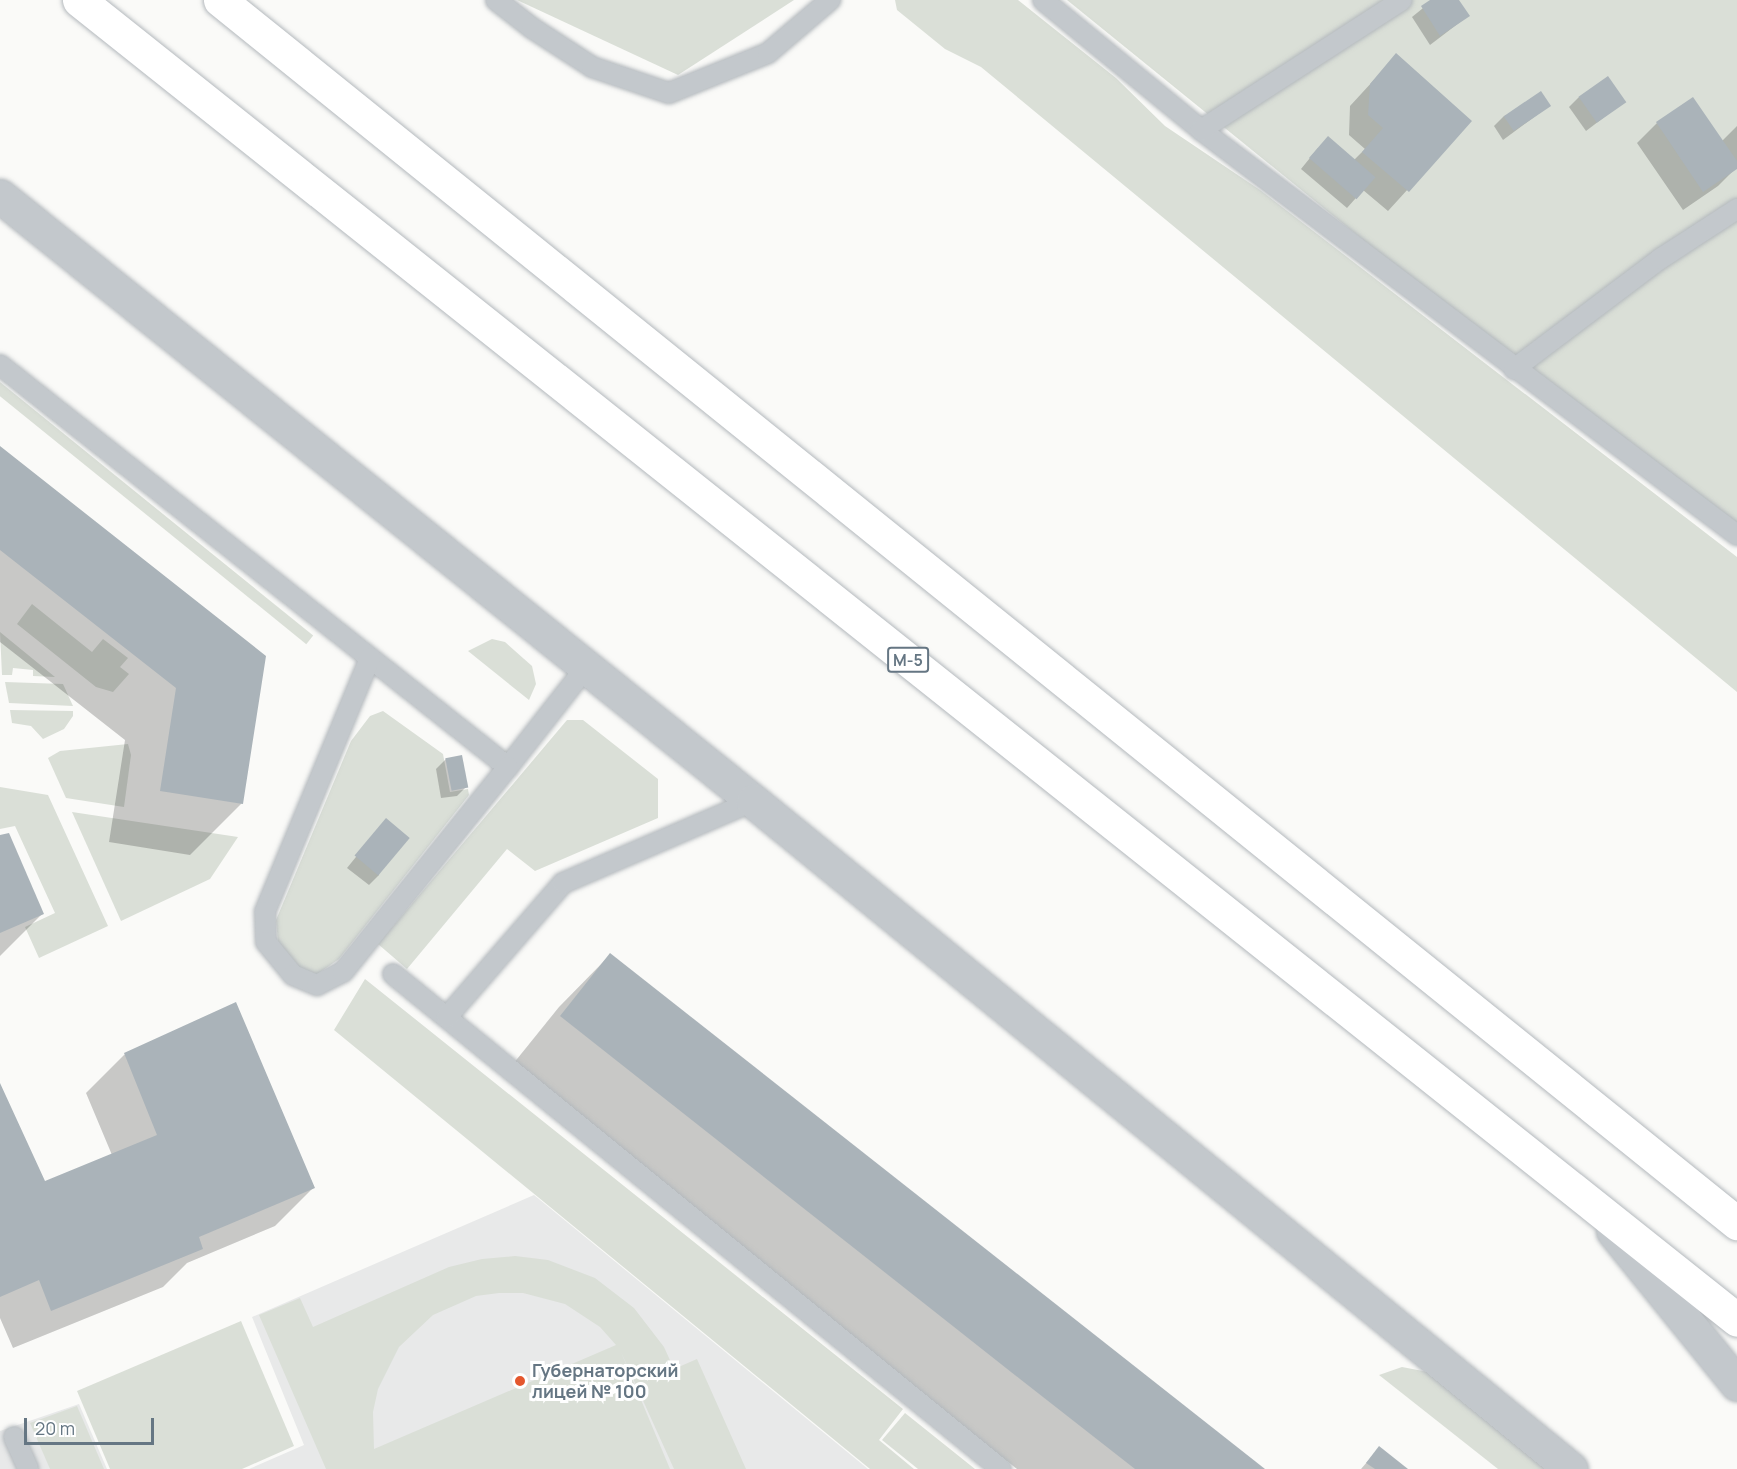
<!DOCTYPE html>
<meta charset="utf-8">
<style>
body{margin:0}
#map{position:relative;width:1737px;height:1469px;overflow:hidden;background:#fafaf8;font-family:Manrope,sans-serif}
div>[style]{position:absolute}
.built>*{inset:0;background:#e8e9e9}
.green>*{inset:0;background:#dadfd7;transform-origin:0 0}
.shadow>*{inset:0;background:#0003}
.building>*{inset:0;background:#aab3b9;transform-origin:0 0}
.roads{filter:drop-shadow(0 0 2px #b4b9bd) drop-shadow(0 0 2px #b4b9bd)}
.service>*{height:20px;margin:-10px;padding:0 10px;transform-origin:10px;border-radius:10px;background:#c3c8cc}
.minor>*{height:33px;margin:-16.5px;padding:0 16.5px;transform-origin:16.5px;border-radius:16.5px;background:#c3c8cc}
.tertiary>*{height:33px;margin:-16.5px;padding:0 16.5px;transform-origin:16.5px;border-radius:16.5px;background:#c3c8cc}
.trunk>*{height:33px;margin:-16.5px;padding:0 16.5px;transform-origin:16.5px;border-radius:16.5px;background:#fff}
.dots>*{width:16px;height:16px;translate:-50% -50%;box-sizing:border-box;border:3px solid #fff;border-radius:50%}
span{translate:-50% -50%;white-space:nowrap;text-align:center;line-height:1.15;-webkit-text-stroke:6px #fff;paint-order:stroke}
.shield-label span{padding:2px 4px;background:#fff;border:2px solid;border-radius:4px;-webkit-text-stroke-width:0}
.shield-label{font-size:16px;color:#657683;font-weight:700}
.poi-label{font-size:18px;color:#657683;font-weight:700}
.left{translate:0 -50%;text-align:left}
.scale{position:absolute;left:24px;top:1418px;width:130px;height:27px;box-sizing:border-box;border:3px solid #657683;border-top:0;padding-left:8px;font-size:18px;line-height:21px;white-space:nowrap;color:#657683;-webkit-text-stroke:4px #fff;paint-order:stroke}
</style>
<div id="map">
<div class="built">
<i style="clip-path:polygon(534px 1195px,868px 1469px,249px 1469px,304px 1445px,252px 1317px)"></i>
<i style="clip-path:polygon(79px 1404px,107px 1469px,0 1469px,0 1431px)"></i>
</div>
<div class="green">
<i style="clip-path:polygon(517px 0,794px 0,678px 75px)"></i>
<i style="clip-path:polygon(895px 0,1018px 0,1116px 78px,1165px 126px,1260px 190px,1737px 557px,1737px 692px,981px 67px,945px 49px,897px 10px)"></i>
<i style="clip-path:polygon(1067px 0,1737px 0,1737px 543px)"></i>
<i style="left:0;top:382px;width:403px;height:11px;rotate:39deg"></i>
<i style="clip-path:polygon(32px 604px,92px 652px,103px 639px,128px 658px,120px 667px,129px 674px,113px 692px,96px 687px,17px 624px)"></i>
<i style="clip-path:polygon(0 632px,55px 677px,33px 676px,33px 670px,13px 668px,12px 675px,2px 675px)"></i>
<i style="clip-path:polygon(492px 639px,505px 642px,532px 666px,536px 684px,529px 700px,468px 651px)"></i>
<i style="clip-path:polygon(5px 682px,63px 684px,73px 706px,9px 703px)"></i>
<i style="clip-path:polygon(10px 710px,73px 711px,73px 716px,64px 729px,43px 739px,31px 726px,12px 723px)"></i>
<i style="clip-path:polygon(383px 711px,443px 754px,450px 792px,468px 789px,469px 795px,339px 959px,316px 975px,301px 970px,278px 942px,276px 920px,351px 741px,370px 716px)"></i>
<i style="clip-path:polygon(567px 720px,583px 720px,658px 779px,658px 818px,535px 871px,507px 849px,407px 969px,378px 944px)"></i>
<i style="clip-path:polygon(128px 744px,131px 755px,124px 807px,66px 798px,48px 758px,60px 751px)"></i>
<i style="clip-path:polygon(0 787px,48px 795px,108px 926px,39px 958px,25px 927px,55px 913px,15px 826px,0 829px)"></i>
<i style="clip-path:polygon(72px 812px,238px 837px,210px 879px,121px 921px)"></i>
<i style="clip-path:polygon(365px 979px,903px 1409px,879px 1440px,914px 1469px,870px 1469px,334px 1030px)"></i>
<i style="clip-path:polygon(evenodd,515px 1256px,548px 1260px,595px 1278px,634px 1308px,664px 1347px,674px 1369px,697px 1359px,746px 1469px,674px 1469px,621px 1352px,670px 1469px,326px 1469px,259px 1315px,300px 1298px,313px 1327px,449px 1267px,482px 1259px,515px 1256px,499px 1293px,523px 1293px,565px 1304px,600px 1327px,616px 1345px,374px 1449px,373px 1412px,378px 1389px,399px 1347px,433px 1315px,476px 1296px,499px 1293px)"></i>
<i style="clip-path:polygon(241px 1321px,294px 1446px,242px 1469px,110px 1469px,77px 1391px)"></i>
<i style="clip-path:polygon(1402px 1367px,1428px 1372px,1550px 1469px,1498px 1469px,1379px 1375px)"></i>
<i style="clip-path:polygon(77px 1406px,104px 1469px,50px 1469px,30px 1423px)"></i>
<i style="clip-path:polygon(905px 1413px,975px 1469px,918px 1469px,882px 1440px)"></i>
</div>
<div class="shadow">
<i style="clip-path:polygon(1433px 0,1457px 0,1468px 16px,1430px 45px,1412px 17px)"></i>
<i style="clip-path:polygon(1396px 56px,1470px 121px,1388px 211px,1363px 190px,1347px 208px,1301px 169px,1318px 148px,1354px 160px,1365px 149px,1349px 135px,1350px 106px)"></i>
<i style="clip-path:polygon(1579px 97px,1624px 102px,1586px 131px,1569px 107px)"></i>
<i style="clip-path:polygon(1549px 106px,1503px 140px,1494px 126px,1504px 116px)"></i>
<i style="clip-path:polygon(1657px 123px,1722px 141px,1737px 126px,1737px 167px,1718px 186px,1683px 210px,1637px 143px)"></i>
<i style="clip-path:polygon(0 448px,264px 657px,242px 803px,190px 855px,109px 842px,125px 740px,0 642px)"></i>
<i style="clip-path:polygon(446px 759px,467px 786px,457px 796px,441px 798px,436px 769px)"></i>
<i style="clip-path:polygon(386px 820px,379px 875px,369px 885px,347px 868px)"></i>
<i style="clip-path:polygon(0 836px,42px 914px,0 956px)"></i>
<i style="clip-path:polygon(610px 955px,1263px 1469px,1017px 1469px,509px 1069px,559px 1007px)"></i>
<i style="clip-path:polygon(235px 1004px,313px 1188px,275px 1226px,187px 1263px,163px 1287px,13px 1348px,0 1318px,0 1085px,44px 1183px,112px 1155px,86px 1093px,124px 1055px)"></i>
<i style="clip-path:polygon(1379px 1448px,1405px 1469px,1361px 1469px)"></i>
</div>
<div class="building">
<i style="clip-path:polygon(1430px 0,1459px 0,1470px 16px,1440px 36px,1421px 6px)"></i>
<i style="clip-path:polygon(1396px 53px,1472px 121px,1409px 192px,1362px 152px,1383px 128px,1368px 115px,1370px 84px)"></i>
<i style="left:1608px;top:76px;width:32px;height:36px;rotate:55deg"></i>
<i style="left:1541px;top:91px;width:18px;height:45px;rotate:56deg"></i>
<i style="clip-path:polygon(1693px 97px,1737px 161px,1737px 169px,1703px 192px,1656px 122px)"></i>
<i style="left:1328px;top:136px;width:63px;height:29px;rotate:41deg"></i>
<i style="clip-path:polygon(0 446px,266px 656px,243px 804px,160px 791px,176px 688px,0 550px)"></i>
<i style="left:462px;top:755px;width:33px;height:17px;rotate:79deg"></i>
<i style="left:386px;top:818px;width:31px;height:49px;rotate:40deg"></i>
<i style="clip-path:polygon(9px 833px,44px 914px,0 933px,0 835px)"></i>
<i style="clip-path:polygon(610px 953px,1265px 1469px,1135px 1469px,1020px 1379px,560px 1016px)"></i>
<i style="clip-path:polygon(236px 1002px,315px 1188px,199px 1237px,203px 1249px,51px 1311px,39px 1280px,0 1297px,0 1083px,45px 1181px,157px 1135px,124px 1053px)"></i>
<i style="clip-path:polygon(1379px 1446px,1408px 1469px,1375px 1469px,1366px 1463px)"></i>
</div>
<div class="roads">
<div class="service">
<i style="left:496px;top:0;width:46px;rotate:37.9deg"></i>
<i style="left:532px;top:28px;width:72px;rotate:33deg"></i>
<i style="left:592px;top:67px;width:81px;rotate:18.7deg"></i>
<i style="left:669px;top:93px;width:107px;rotate:-22deg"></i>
<i style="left:768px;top:53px;width:82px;rotate:-40.5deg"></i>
<i style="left:1043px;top:0;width:205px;rotate:39.4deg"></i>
<i style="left:1201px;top:130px;width:672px;rotate:37.07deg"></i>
<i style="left:1201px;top:130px;width:239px;rotate:-32.9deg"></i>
<i style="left:0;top:365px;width:648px;rotate:38.36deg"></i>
<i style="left:508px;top:767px;width:127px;rotate:-52deg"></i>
<i style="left:1514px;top:369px;width:183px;rotate:-37deg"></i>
<i style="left:1660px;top:259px;width:92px;rotate:-33deg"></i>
<i style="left:370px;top:658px;width:275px;rotate:112.5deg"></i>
<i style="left:265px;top:912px;width:30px;rotate:88deg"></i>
<i style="left:266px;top:942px;width:43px;rotate:50.7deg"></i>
<i style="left:293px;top:975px;width:26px;rotate:23deg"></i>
<i style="left:317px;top:985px;width:29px;rotate:-27deg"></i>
<i style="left:343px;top:972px;width:263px;rotate:-51.2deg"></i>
<i style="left:393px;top:974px;width:784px;rotate:39.15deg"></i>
<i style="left:447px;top:1017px;width:177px;rotate:-49.1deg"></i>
<i style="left:563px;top:883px;width:207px;rotate:-23.3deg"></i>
<i style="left:14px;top:1437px;width:35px;rotate:66deg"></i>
</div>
<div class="minor">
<i style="left:0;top:196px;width:966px;rotate:38.78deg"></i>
<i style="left:753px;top:801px;width:1056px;rotate:39.24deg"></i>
</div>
<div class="tertiary">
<i style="left:1613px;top:1231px;width:197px;rotate:51deg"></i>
</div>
<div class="trunk">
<i style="left:79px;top:0;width:2119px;rotate:38.52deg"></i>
<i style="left:220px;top:0;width:1949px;rotate:38.88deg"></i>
</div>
</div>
<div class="dots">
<i style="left:520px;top:1381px;background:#e4572e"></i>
</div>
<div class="shield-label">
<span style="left:908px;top:660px">М-5</span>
</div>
<div class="poi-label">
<span class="left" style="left:532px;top:1381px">Губернаторский<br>лицей № 100</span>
</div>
<div class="scale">20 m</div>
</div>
